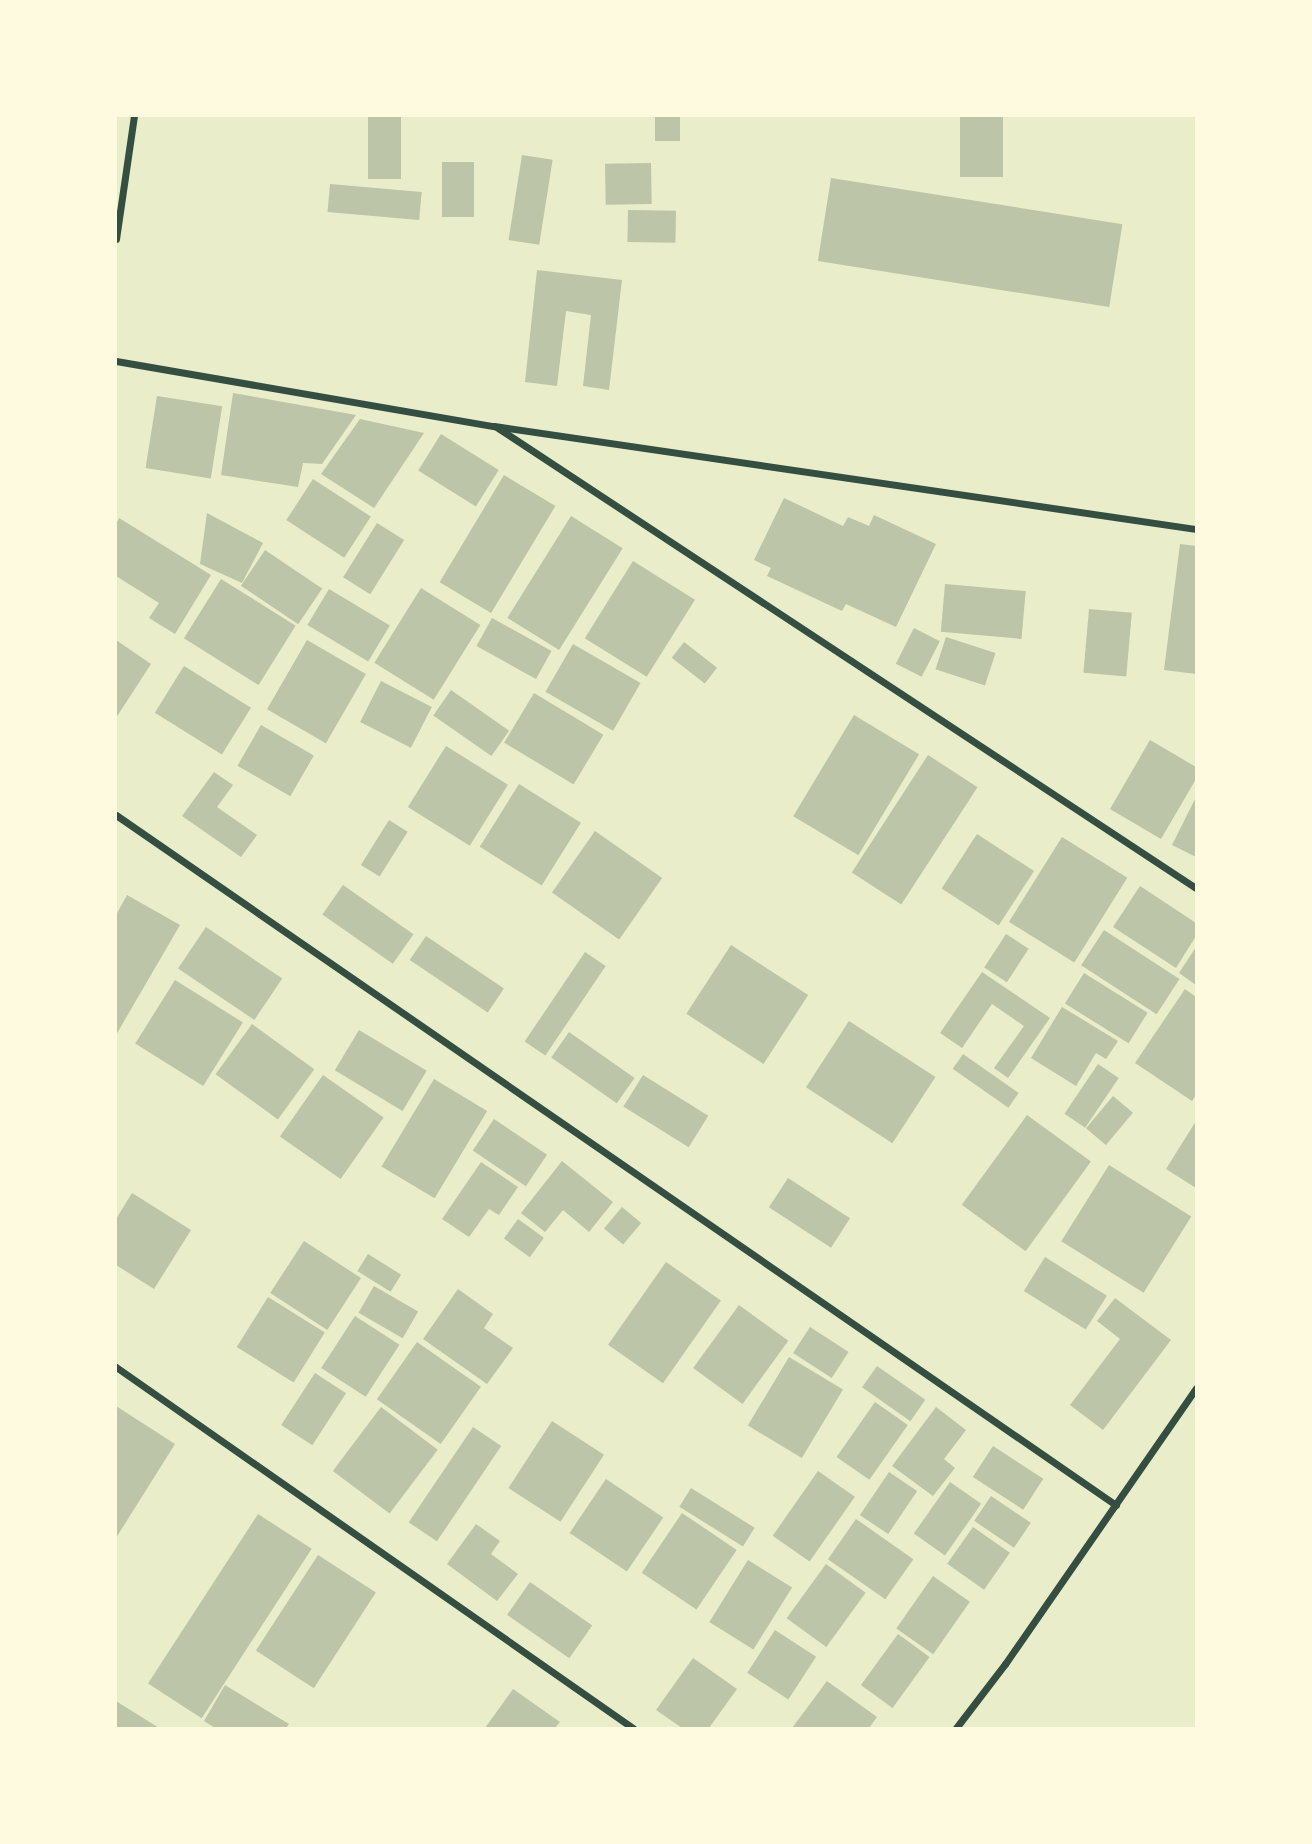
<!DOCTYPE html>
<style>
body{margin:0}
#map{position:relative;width:1312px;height:1844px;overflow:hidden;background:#e9edc9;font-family:Overpass,sans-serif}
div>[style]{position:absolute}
.building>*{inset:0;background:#bcc5a7;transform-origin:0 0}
.minor>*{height:7px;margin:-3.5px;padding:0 3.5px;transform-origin:3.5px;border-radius:3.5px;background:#344e41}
span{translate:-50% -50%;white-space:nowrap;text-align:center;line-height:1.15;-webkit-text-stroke:6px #fefae0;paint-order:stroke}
.frame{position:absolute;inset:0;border:117px solid #fefae0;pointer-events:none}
</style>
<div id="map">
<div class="building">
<i style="left:368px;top:116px;width:33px;height:63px"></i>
<i style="left:655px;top:116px;width:25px;height:25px"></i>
<i style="left:960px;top:116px;width:43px;height:61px"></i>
<i style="left:522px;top:155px;width:31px;height:86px;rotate:9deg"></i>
<i style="left:442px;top:162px;width:32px;height:55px"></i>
<i style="left:651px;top:163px;width:41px;height:46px;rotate:89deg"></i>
<i style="left:831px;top:178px;width:295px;height:84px;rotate:9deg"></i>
<i style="left:330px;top:184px;width:92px;height:28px;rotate:5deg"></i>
<i style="left:628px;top:210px;width:48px;height:32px;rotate:1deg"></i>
<i style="clip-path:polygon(537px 270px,622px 280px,609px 390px,583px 386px,591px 315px,566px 311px,557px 386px,525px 382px)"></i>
<i style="clip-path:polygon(233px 393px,356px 415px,322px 464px,303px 463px,298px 487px,221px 475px)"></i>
<i style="left:157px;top:396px;width:66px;height:73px;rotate:9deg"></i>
<i style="clip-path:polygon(360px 419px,424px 433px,374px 508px,321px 474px)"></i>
<i style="left:441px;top:434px;width:68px;height:43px;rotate:32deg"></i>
<i style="left:504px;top:475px;width:60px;height:125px;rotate:31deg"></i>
<i style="left:313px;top:479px;width:69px;height:49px;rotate:33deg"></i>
<i style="clip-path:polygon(784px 498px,843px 526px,848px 517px,869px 526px,874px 515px,936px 544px,896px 627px,846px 604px,842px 611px,767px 576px,771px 568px,754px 560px)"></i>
<i style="clip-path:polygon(207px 513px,263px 543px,242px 583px,200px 564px)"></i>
<i style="left:571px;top:516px;width:61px;height:120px;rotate:32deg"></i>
<i style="clip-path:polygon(119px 518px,211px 575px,175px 634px,149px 618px,159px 603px,116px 576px,116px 524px)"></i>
<i style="left:377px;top:523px;width:32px;height:64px;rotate:32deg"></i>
<i style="clip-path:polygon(1180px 544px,1196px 546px,1196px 674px,1164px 670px)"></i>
<i style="left:265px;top:550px;width:69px;height:43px;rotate:34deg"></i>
<i style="left:633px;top:561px;width:73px;height:91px;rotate:32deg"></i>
<i style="left:221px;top:579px;width:88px;height:70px;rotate:32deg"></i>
<i style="left:945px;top:584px;width:81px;height:48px;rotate:5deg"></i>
<i style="left:421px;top:588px;width:70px;height:88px;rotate:32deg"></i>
<i style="left:329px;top:589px;width:71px;height:42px;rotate:31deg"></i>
<i style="left:1089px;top:609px;width:43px;height:64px;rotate:5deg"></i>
<i style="left:492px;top:618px;width:68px;height:32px;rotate:29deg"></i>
<i style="left:914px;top:628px;width:29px;height:40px;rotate:27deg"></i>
<i style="left:946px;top:637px;width:52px;height:34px;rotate:18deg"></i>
<i style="clip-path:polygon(116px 640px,151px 664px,116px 718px)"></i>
<i style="left:307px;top:640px;width:68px;height:80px;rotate:30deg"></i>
<i style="left:684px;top:642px;width:42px;height:20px;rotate:38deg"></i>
<i style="left:573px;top:644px;width:78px;height:55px;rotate:30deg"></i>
<i style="left:184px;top:666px;width:79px;height:55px;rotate:32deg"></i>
<i style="left:381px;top:681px;width:57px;height:46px;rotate:27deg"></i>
<i style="left:451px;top:690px;width:71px;height:31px;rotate:35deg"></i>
<i style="left:534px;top:693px;width:81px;height:58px;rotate:31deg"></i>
<i style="left:854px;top:715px;width:76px;height:118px;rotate:31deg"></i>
<i style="left:261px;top:725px;width:61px;height:47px;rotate:30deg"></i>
<i style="clip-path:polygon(1150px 740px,1196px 767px,1196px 779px,1161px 839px,1110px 809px)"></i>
<i style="left:446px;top:746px;width:73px;height:72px;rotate:32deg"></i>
<i style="left:928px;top:755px;width:59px;height:140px;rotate:33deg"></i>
<i style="clip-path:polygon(214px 772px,233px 785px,217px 807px,257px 835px,241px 857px,182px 816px)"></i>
<i style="left:519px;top:784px;width:73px;height:74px;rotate:32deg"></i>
<i style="clip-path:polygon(1196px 797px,1196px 857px,1172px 845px)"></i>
<i style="left:389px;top:820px;width:22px;height:53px;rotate:32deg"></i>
<i style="left:595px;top:831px;width:82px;height:75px;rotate:35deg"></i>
<i style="left:977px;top:834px;width:68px;height:65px;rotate:33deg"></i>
<i style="left:1062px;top:837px;width:77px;height:100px;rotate:32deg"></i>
<i style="left:343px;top:885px;width:86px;height:36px;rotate:35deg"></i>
<i style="clip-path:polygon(1140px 886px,1196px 923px,1196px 936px,1176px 968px,1113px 927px)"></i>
<i style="clip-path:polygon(127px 895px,180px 925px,116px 1035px,116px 915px)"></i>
<i style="left:206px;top:927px;width:92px;height:50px;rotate:34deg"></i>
<i style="left:1104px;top:930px;width:90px;height:42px;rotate:33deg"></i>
<i style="left:1006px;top:934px;width:27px;height:40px;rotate:33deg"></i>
<i style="left:426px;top:936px;width:94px;height:29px;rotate:34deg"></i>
<i style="left:731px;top:945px;width:92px;height:82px;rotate:33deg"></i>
<i style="clip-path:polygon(1196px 947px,1196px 985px,1179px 973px)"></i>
<i style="left:585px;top:952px;width:25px;height:108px;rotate:34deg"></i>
<i style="clip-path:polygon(982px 972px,1050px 1018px,1008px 1078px,994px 1068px,1024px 1026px,992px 1004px,962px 1048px,940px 1033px)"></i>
<i style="left:1084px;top:973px;width:75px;height:36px;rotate:32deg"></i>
<i style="left:175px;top:980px;width:80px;height:75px;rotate:32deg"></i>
<i style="clip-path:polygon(1185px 989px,1196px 997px,1196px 1095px,1192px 1101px,1135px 1063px)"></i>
<i style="clip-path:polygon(1062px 1007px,1118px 1041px,1106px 1059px,1096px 1053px,1076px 1086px,1031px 1058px)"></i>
<i style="left:849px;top:1021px;width:103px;height:79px;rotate:33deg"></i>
<i style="left:252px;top:1024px;width:77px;height:62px;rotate:36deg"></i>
<i style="left:359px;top:1030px;width:79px;height:47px;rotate:31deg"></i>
<i style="left:569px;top:1032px;width:80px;height:31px;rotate:35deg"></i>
<i style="left:963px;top:1054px;width:68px;height:18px;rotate:35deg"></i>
<i style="left:1098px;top:1064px;width:25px;height:60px;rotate:34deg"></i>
<i style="left:323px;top:1075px;width:74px;height:75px;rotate:35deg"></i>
<i style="left:643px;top:1075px;width:77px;height:37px;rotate:32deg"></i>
<i style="left:434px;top:1079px;width:62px;height:102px;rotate:31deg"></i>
<i style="left:1113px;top:1096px;width:26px;height:42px;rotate:40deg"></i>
<i style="left:1027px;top:1115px;width:79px;height:111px;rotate:36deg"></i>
<i style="left:494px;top:1119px;width:64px;height:38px;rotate:34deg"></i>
<i style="clip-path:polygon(1196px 1121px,1196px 1188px,1166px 1169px)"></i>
<i style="clip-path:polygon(562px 1161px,613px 1202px,589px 1232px,563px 1210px,545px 1232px,521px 1213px)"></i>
<i style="clip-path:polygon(481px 1162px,518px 1187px,499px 1215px,489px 1209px,469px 1237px,442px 1219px)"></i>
<i style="left:1109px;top:1165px;width:97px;height:90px;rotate:32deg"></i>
<i style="left:788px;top:1178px;width:74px;height:35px;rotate:33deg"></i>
<i style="clip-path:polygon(132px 1193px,191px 1230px,154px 1289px,116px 1265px,116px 1219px)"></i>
<i style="left:622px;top:1207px;width:25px;height:28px;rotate:40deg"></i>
<i style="left:518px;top:1219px;width:32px;height:24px;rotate:36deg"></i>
<i style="left:304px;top:1241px;width:68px;height:62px;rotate:33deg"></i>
<i style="left:368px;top:1254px;width:39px;height:20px;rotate:32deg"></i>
<i style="left:1045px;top:1257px;width:73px;height:40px;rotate:32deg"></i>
<i style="left:666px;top:1262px;width:67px;height:101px;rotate:35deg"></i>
<i style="left:374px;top:1286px;width:51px;height:31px;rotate:30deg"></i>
<i style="clip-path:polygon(458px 1289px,493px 1314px,484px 1328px,513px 1348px,487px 1384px,423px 1339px)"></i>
<i style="left:268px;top:1297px;width:67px;height:59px;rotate:32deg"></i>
<i style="clip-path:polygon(1115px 1298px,1171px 1340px,1103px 1430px,1070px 1405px,1120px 1339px,1097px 1321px)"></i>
<i style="left:739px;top:1305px;width:61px;height:78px;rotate:36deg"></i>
<i style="left:355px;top:1316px;width:53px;height:62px;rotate:33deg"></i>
<i style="left:810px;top:1327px;width:46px;height:31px;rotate:33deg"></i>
<i style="left:417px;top:1342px;width:78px;height:70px;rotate:35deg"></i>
<i style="left:789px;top:1357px;width:63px;height:80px;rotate:31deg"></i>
<i style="left:877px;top:1366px;width:59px;height:26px;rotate:35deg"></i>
<i style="left:315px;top:1373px;width:37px;height:62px;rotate:33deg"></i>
<i style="left:875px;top:1402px;width:40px;height:67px;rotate:35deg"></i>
<i style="clip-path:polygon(116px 1406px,175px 1444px,116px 1538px)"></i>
<i style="left:381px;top:1407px;width:71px;height:80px;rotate:37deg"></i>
<i style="clip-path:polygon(936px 1407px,966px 1430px,944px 1459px,955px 1468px,933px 1496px,892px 1466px)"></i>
<i style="left:552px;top:1421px;width:62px;height:80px;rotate:33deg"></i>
<i style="left:473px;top:1427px;width:34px;height:115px;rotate:34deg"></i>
<i style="left:993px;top:1446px;width:60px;height:37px;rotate:33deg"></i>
<i style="left:818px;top:1471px;width:45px;height:79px;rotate:35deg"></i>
<i style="left:889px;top:1472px;width:34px;height:52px;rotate:34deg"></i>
<i style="left:606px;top:1479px;width:69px;height:65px;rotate:34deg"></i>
<i style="left:950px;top:1482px;width:38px;height:63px;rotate:35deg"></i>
<i style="left:691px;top:1488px;width:75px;height:22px;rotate:32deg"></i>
<i style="left:991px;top:1496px;width:48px;height:30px;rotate:34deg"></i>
<i style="left:682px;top:1513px;width:66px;height:72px;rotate:34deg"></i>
<i style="left:258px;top:1514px;width:64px;height:202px;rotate:33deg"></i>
<i style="left:856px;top:1519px;width:70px;height:49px;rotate:35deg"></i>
<i style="clip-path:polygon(476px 1524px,500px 1541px,491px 1554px,518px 1574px,497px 1601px,447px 1564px)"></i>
<i style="left:973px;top:1527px;width:45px;height:45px;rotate:35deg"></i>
<i style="left:318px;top:1555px;width:69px;height:114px;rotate:33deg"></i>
<i style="left:748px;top:1560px;width:52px;height:73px;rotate:32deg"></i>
<i style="left:826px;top:1564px;width:49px;height:67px;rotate:36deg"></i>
<i style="left:933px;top:1576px;width:45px;height:64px;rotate:35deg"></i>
<i style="left:530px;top:1582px;width:76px;height:40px;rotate:35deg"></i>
<i style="left:775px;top:1630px;width:49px;height:51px;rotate:33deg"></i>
<i style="left:898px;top:1634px;width:39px;height:63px;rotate:36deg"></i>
<i style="clip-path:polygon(693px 1658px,737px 1689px,709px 1728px,682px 1728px,656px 1710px)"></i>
<i style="clip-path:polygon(827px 1681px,877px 1717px,869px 1728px,792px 1728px)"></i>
<i style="clip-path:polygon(225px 1685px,289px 1724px,286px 1728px,215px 1728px,204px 1721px)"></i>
<i style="clip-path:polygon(513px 1689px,560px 1722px,555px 1728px,485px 1728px)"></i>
<i style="clip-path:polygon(116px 1701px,159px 1728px,116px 1728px)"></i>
</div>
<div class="minor">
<i style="left:116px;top:239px;width:124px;rotate:-81.7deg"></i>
<i style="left:116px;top:361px;width:384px;rotate:9.8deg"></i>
<i style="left:494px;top:426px;width:710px;rotate:8.35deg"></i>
<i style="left:498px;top:428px;width:836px;rotate:33.39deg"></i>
<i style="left:116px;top:815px;width:1215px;rotate:34.61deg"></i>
<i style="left:116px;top:1367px;width:631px;rotate:34.93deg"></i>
<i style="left:956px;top:1728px;width:81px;rotate:-52.6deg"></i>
<i style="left:1005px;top:1664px;width:336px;rotate:-55.3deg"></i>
</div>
<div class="frame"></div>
</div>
